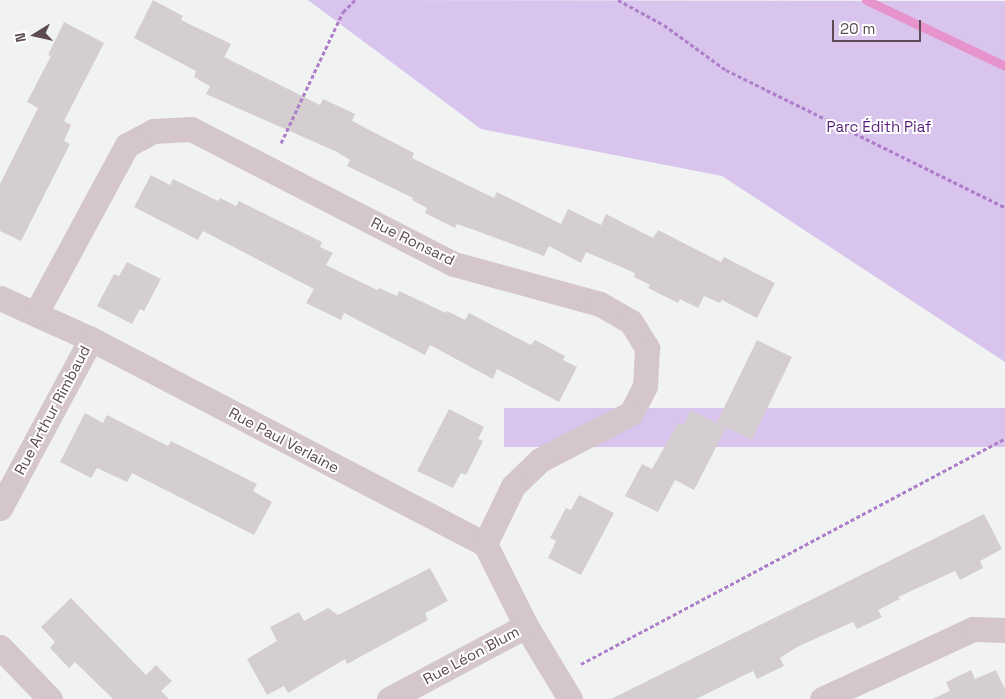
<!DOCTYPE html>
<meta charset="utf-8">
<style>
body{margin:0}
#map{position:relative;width:1005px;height:699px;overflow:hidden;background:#f1f3f2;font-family:"Space Grotesk",sans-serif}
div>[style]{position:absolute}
.green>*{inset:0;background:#d8c4ed;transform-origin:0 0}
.stream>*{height:9px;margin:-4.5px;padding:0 4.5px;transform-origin:4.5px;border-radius:4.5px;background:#e794cc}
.building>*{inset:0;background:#d5ced0;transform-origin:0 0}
.path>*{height:3px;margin-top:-1.5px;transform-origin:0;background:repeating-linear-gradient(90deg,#ad7ec9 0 4px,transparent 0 6.5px)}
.minor>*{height:25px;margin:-12.5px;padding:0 12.5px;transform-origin:12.5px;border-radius:12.5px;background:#d5c6cc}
span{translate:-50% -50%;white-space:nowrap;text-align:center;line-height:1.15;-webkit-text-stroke:4px #fff;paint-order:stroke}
.park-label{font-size:15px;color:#581e7b}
.street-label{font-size:15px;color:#5d4a52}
.north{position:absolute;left:10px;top:10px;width:50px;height:50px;-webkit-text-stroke:4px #fff;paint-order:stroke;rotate:260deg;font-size:14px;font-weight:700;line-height:20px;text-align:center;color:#5d4a52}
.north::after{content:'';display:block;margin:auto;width:18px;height:22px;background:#5d4a52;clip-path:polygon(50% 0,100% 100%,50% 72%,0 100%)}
.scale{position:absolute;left:832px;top:20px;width:89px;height:22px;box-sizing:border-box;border:2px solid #5d4a52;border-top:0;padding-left:6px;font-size:15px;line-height:18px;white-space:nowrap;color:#5d4a52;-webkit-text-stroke:4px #fff;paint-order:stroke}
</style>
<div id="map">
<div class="green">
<i style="clip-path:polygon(308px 0,1005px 1px,1005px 362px,722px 176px,481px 129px)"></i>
<i style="left:1005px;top:408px;width:39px;height:501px;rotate:90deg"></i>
</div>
<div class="stream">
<i style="left:866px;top:0;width:154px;rotate:25.4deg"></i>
</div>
<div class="building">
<i style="clip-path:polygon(153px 0,183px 16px,181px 20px,231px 44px,224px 57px,320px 105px,323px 99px,355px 114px,352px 121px,414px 153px,412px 158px,494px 198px,497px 192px,561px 224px,568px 209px,601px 225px,606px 214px,653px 238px,658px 230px,721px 262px,724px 257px,775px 283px,757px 318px,722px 300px,720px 303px,704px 296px,698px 308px,680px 299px,678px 303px,648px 288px,650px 285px,634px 277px,635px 273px,586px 252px,581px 263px,549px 246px,544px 256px,477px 231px,457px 224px,455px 228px,425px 213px,427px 208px,412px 200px,413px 198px,347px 166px,350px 160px,337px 152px,206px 94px,210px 86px,194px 77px,196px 71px,134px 38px)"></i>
<i style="clip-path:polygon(64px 22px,104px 43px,64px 121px,71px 125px,64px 141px,70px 144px,21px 241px,0 231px,0 184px,38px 108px,27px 102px,51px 56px,48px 55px)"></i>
<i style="clip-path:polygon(151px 175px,170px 185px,173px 179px,218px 201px,220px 198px,236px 206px,239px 201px,322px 242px,320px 247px,333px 253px,326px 265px,377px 290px,379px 288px,397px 296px,399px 291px,446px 313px,447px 311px,465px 320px,469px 313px,531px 345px,535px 340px,565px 356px,563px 360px,577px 367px,559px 402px,497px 369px,493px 379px,430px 345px,425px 355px,344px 313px,341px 320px,306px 303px,314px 289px,203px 231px,198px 240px,134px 207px)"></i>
<i style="clip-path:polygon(127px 262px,161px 279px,144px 311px,140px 309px,132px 324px,97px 306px,114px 274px,119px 276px)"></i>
<i style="left:757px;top:340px;width:39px;height:92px;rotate:26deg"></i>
<i style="clip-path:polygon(449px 409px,484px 427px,478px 439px,483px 441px,466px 475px,461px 473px,453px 488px,417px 471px)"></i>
<i style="clip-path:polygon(691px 410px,726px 428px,694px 490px,675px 480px,658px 512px,625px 496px,642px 464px,652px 469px,678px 423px,683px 425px)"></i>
<i style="clip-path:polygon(85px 413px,103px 423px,107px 415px,168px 446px,171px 441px,257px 484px,253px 491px,272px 502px,254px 535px,132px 473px,127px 482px,97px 468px,91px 478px,60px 462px)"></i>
<i style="clip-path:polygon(579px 495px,614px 513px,581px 575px,548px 558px,556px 541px,550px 538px,566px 508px,571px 510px)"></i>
<i style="clip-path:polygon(984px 514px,1002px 549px,980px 561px,983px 568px,960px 580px,955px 571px,898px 597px,900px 599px,878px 610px,882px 617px,857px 629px,853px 622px,799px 646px,780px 658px,784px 666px,757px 679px,753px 671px,696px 699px,611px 699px)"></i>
<i style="clip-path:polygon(430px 568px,448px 601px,425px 613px,428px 620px,347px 664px,345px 659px,288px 693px,284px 686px,267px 695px,247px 659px,277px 641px,270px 627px,299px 612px,304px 621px,328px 608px,338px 615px)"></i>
<i style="clip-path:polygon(71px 598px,146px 675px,156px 665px,172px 681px,161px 691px,169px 699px,113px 699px,75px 662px,69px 668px,50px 648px,55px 642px,41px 627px)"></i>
<i style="clip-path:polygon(971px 670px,975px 679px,996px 670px,1005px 689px,1005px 699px,932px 699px,950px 691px,946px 682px)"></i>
</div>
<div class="path">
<i style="left:618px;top:0;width:52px;rotate:28.5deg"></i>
<i style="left:664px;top:25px;width:77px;rotate:36deg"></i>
<i style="left:726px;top:70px;width:311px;rotate:26.2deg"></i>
<i style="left:281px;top:143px;width:145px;rotate:-64.7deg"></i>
<i style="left:343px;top:12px;width:17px;rotate:-45deg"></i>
<i style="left:581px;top:664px;width:480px;rotate:-28deg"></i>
</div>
<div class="minor">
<i style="left:0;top:298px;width:100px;rotate:24.3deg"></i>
<i style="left:91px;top:339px;width:444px;rotate:27.5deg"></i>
<i style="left:485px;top:544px;width:92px;rotate:63.4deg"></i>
<i style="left:526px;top:626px;width:85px;rotate:58.9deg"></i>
<i style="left:36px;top:313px;width:191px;rotate:-61.6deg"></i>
<i style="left:127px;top:145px;width:30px;rotate:-28deg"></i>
<i style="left:153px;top:131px;width:38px;rotate:-3deg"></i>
<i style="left:191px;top:129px;width:296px;rotate:27.2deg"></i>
<i style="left:454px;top:264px;width:151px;rotate:15.3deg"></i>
<i style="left:600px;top:304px;width:36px;rotate:30deg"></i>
<i style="left:631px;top:322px;width:31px;rotate:58deg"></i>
<i style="left:647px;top:348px;width:38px;rotate:93deg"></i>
<i style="left:645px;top:386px;width:30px;rotate:117deg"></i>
<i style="left:631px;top:413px;width:102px;rotate:152.7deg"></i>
<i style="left:540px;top:460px;width:37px;rotate:136deg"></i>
<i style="left:513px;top:486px;width:64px;rotate:115.8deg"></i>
<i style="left:0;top:508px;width:192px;rotate:-61.7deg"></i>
<i style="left:0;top:647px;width:72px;rotate:46.1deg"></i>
<i style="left:389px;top:699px;width:155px;rotate:-28.1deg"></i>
<i style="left:822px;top:699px;width:166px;rotate:-24.9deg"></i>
<i style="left:973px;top:629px;width:32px;rotate:2deg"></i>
</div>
<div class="park-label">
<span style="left:879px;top:127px">Parc Édith Piaf</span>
</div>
<div class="street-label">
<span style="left:413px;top:241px;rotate:26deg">Rue Ronsard</span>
<span style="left:52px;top:410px;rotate:-62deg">Rue Arthur Rimbaud</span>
<span style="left:284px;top:440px;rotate:28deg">Rue Paul Verlaine</span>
<span style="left:471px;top:655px;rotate:-28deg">Rue Léon Blum</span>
</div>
<div class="north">N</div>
<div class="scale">20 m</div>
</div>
